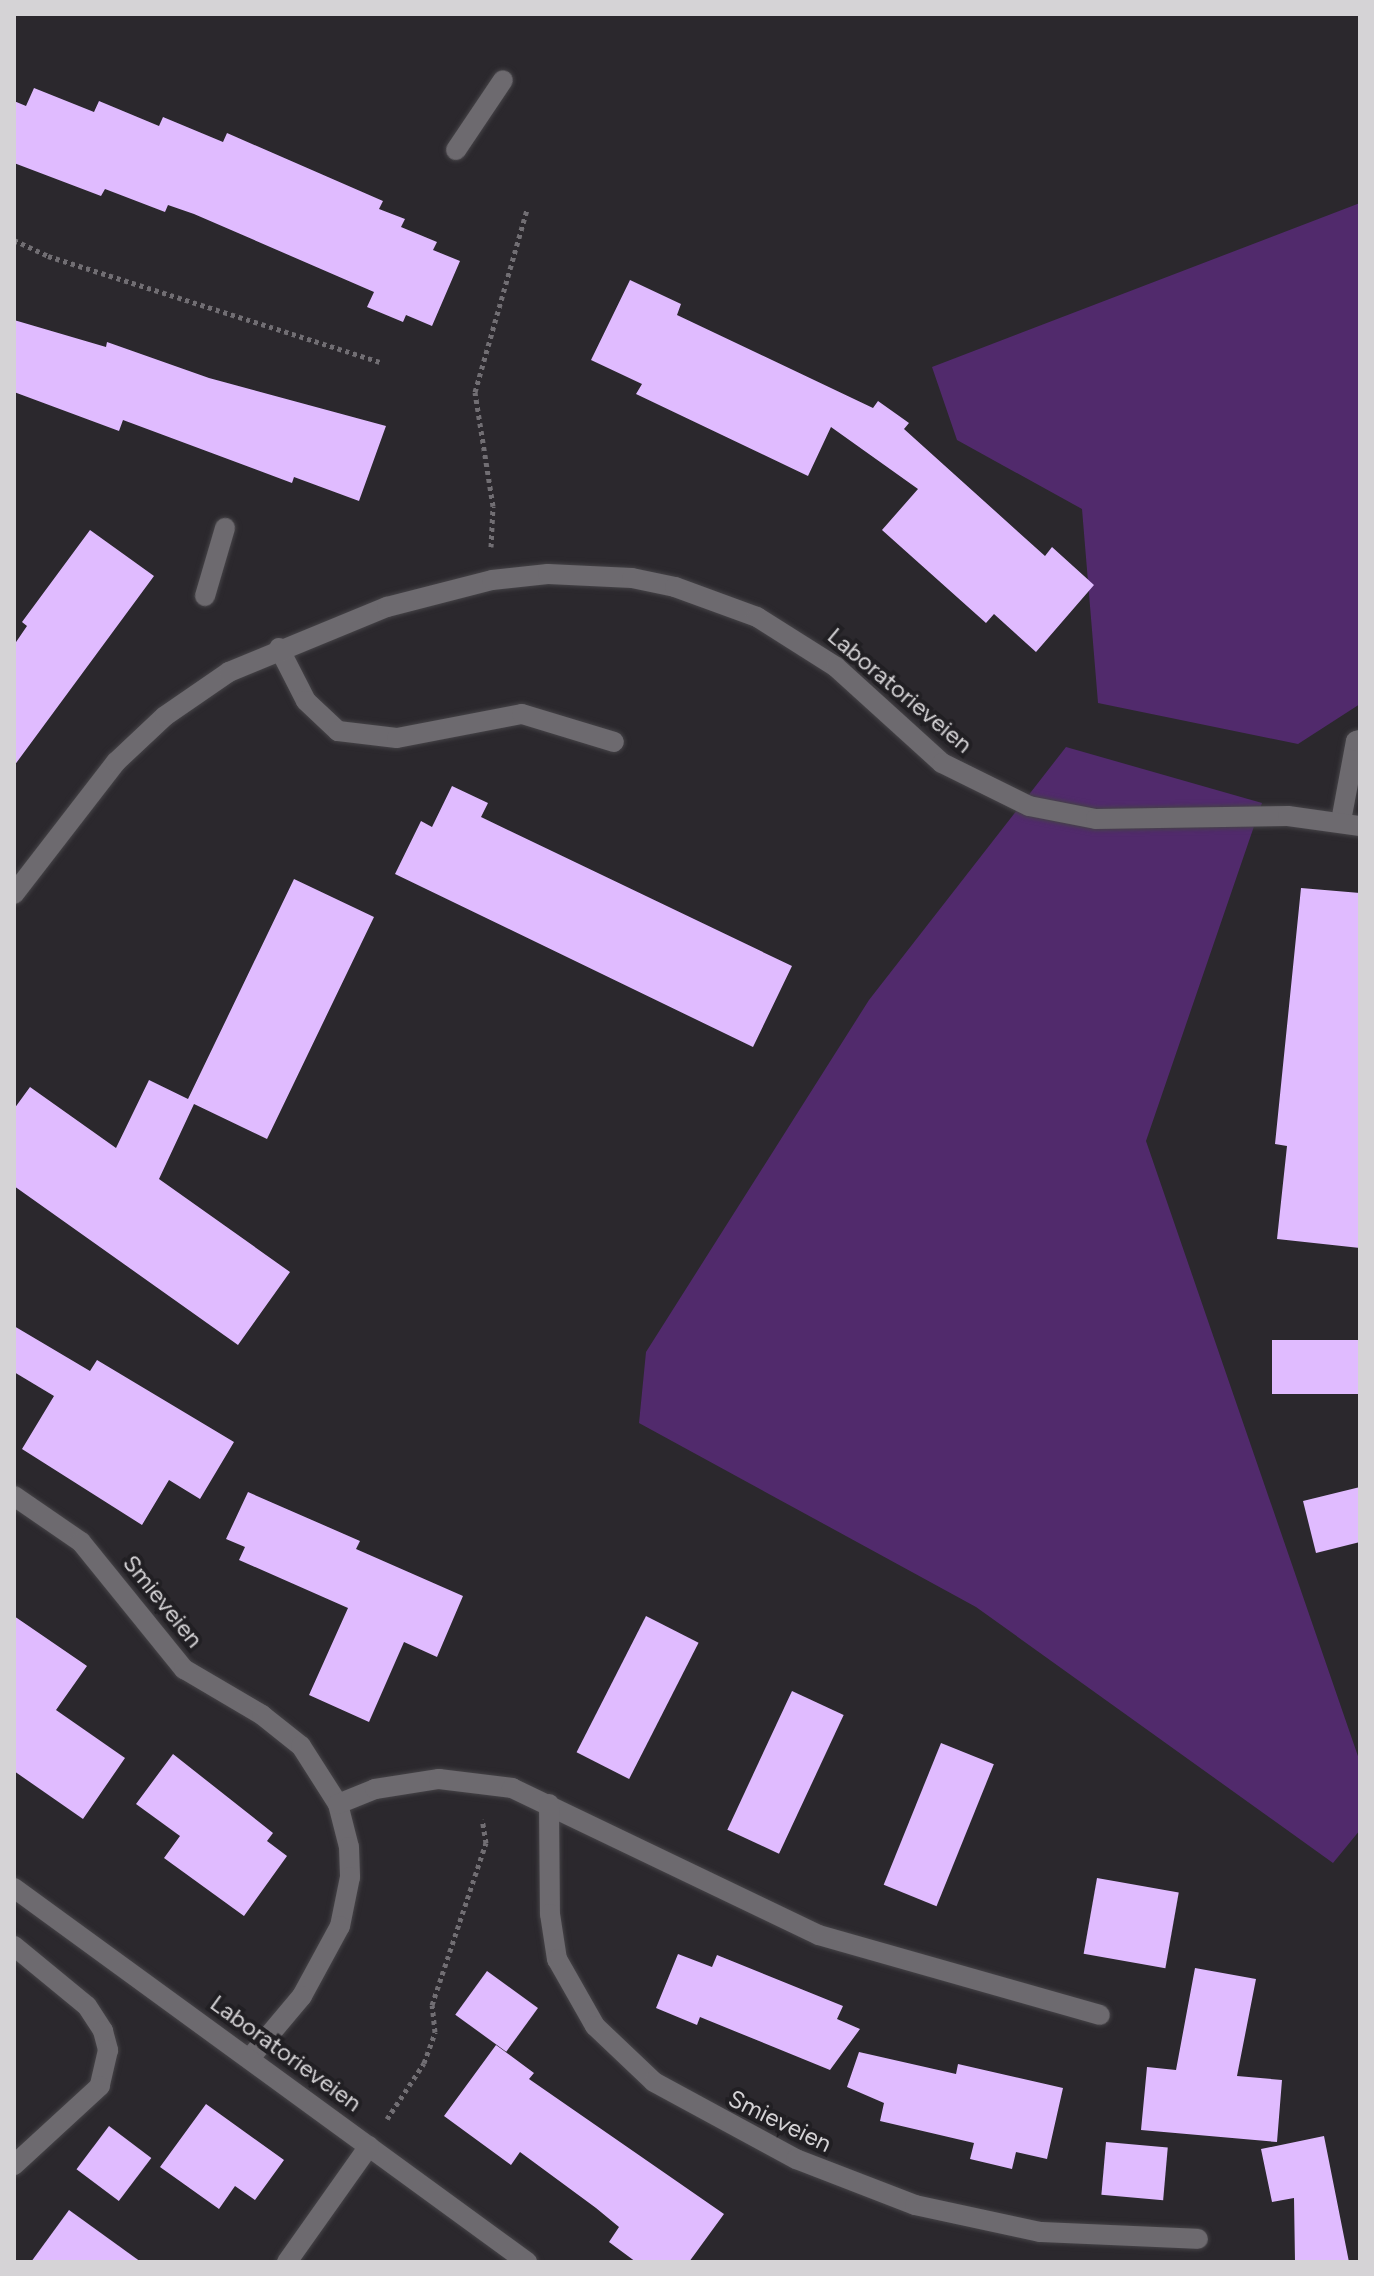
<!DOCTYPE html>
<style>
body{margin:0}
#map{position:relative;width:1374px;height:2276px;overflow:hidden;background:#2b282d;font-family:Figtree,sans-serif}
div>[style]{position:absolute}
.green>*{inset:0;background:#512a6c}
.building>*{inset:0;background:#e0bbff;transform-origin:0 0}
.path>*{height:5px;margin-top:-2.5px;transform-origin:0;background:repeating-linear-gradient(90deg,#716e73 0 4px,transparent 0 8px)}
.roads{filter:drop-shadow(0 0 2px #454347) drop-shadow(0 0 2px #454347)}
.service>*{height:20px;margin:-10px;padding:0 10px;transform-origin:10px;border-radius:10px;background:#6d6a6f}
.minor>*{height:20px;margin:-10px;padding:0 10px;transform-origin:10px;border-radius:10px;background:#6d6a6f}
span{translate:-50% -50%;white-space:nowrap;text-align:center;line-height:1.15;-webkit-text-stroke:8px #211f23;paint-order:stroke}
.street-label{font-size:24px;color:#d5d3d6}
.frame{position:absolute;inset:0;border:16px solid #d5d3d6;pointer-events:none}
</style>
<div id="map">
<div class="green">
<i style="clip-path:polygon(1360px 203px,1360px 704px,1298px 744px,1098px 703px,1082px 509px,957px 440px,932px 367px)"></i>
<i style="clip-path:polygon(1066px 747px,1262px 803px,1146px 1141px,1360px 1762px,1360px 1830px,1333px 1863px,976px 1607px,639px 1423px,646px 1352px,869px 1000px)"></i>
</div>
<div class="building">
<i style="clip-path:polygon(34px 88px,94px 112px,99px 101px,159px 126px,163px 117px,223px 142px,227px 133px,383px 201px,379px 209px,405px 219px,401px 227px,437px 242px,433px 250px,460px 261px,432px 326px,406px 315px,403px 322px,367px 307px,374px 292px,194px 214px,168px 205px,165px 212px,105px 189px,101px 196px,14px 163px,14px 101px,26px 106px)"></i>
<i style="clip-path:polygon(630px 280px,681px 304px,677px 315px,873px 408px,878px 401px,909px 423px,904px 429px,1045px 556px,1052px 547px,1094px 585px,1036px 652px,994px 614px,986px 623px,882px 530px,918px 489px,831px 427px,808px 476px,636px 394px,642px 384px,591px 360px)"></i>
<i style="clip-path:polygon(14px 320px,106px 347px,107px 342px,209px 378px,386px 426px,359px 501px,294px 477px,292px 483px,123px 420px,119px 431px,14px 392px)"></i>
<i style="clip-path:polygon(90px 530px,154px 576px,14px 766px,14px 645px,27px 626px,22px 622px)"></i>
<i style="clip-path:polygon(452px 786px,488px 803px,481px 817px,792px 966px,753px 1047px,395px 874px,421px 821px,432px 827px)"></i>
<i style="clip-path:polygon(294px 879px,374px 917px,267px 1139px,194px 1104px,159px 1179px,290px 1272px,238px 1345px,14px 1186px,14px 1109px,30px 1087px,116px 1148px,149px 1080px,188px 1099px)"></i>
<i style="clip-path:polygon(1301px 888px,1360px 893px,1360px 1248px,1277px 1239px,1287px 1146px,1275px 1144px)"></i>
<i style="clip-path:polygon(14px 1326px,90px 1371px,97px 1360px,234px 1442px,200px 1499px,169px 1480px,142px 1525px,22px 1449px,54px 1396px,14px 1372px)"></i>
<i style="left:1360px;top:1340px;width:54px;height:88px;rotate:90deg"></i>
<i style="clip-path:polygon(1360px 1487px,1360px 1542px,1316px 1553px,1303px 1501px)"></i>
<i style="clip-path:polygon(248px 1492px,360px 1541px,356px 1549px,463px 1596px,437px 1657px,404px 1642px,369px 1722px,309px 1695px,348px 1608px,239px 1560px,245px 1547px,226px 1539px)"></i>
<i style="clip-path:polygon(14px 1616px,87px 1666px,56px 1710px,125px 1758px,83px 1819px,14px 1771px)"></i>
<i style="left:646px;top:1616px;width:59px;height:153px;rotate:27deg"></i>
<i style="left:792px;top:1691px;width:57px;height:153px;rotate:25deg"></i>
<i style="left:941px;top:1743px;width:57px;height:153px;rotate:22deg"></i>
<i style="clip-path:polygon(173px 1754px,273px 1833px,267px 1841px,287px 1856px,244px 1916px,164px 1858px,180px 1836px,136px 1804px)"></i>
<i style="left:1097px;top:1878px;width:83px;height:77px;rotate:10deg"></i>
<i style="clip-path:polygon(678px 1954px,712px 1967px,717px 1955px,843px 2006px,837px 2019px,860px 2029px,830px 2070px,700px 2017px,697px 2025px,656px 2008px)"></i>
<i style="clip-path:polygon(1195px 1968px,1256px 1979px,1237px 2076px,1282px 2080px,1277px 2142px,1141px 2130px,1147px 2067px,1176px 2070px)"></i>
<i style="left:487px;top:1971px;width:63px;height:54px;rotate:36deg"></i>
<i style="clip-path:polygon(496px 2045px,534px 2073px,529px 2079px,724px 2214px,689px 2262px,636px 2262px,609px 2242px,619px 2227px,596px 2208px,520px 2152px,511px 2165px,444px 2116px)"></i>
<i style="clip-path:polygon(859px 2052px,956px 2074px,958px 2064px,1063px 2088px,1047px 2159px,1016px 2152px,1012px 2169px,970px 2159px,974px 2143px,880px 2121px,884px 2103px,847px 2087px)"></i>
<i style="clip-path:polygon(206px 2104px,284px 2160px,255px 2200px,235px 2186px,219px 2209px,160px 2167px)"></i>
<i style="left:109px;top:2126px;width:53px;height:54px;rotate:37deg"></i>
<i style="clip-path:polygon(1324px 2136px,1349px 2262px,1295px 2262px,1294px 2198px,1272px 2202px,1261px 2149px)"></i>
<i style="left:1106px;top:2142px;width:62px;height:53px;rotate:5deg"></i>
<i style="clip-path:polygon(69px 2210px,141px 2262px,31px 2262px)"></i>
</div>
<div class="path">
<i style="left:14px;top:240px;width:38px;rotate:25deg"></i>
<i style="left:48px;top:256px;width:349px;rotate:17.7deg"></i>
<i style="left:491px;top:547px;width:41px;rotate:-87.2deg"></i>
<i style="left:493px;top:506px;width:115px;rotate:-99deg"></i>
<i style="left:475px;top:392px;width:190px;rotate:-74.1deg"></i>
<i style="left:387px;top:2119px;width:67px;rotate:-56.5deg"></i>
<i style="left:424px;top:2063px;width:33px;rotate:-70deg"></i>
<i style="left:435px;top:2032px;width:27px;rotate:-96deg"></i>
<i style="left:432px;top:2005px;width:171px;rotate:-71.6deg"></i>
<i style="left:486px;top:1843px;width:24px;rotate:-99deg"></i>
</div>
<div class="roads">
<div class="service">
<i style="left:456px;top:150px;width:84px;rotate:-56.1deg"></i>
<i style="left:205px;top:596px;width:71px;rotate:-73.6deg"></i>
<i style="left:279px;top:648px;width:59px;rotate:63deg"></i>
<i style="left:306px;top:701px;width:44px;rotate:43.2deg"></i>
<i style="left:338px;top:731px;width:59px;rotate:6.8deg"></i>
<i style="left:397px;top:738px;width:127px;rotate:-10.9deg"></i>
<i style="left:522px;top:714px;width:96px;rotate:16.9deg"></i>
<i style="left:14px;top:1946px;width:94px;rotate:39.4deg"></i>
<i style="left:87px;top:2006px;width:30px;rotate:57deg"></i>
<i style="left:103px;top:2031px;width:20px;rotate:75deg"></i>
<i style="left:108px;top:2050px;width:37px;rotate:103deg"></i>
<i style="left:100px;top:2086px;width:117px;rotate:137.4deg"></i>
</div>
<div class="minor">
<i style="left:1341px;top:821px;width:81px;rotate:-79.4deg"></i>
<i style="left:1356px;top:741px;width:4px;rotate:-14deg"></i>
<i style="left:14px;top:894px;width:167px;rotate:-52.3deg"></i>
<i style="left:116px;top:762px;width:67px;rotate:-43.2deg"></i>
<i style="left:165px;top:716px;width:78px;rotate:-34.5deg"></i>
<i style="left:229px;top:672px;width:171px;rotate:-22.4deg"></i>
<i style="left:387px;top:607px;width:108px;rotate:-14.4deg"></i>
<i style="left:492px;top:580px;width:56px;rotate:-6.1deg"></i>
<i style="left:548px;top:574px;width:84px;rotate:2.7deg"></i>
<i style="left:632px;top:578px;width:44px;rotate:11.8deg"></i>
<i style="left:675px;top:587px;width:87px;rotate:20.1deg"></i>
<i style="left:757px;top:617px;width:93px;rotate:32.3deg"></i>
<i style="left:836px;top:667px;width:143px;rotate:42.2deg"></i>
<i style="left:942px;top:763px;width:97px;rotate:26.3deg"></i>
<i style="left:1029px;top:806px;width:68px;rotate:11deg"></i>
<i style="left:1096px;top:819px;width:192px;rotate:-0.9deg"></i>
<i style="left:1288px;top:816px;width:73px;rotate:7.9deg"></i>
<i style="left:14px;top:1496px;width:81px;rotate:34.5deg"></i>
<i style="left:81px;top:1542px;width:164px;rotate:51deg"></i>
<i style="left:184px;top:1669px;width:91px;rotate:30.5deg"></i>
<i style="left:262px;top:1715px;width:50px;rotate:38.5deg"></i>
<i style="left:301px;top:1746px;width:69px;rotate:57.5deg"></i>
<i style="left:338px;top:1804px;width:44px;rotate:75.7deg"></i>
<i style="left:349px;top:1847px;width:30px;rotate:88deg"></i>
<i style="left:350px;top:1877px;width:50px;rotate:101.5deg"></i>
<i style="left:340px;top:1926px;width:80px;rotate:118.5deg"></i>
<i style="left:302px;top:1996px;width:81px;rotate:130deg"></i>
<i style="left:338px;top:1804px;width:40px;rotate:-22deg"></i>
<i style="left:375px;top:1789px;width:65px;rotate:-8.9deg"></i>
<i style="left:439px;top:1779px;width:74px;rotate:7deg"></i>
<i style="left:512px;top:1788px;width:340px;rotate:25.6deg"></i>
<i style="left:819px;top:1935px;width:292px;rotate:15.9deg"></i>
<i style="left:549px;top:1804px;width:110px;rotate:89.5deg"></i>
<i style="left:550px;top:1914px;width:46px;rotate:81.2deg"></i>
<i style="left:557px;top:1959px;width:77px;rotate:60.4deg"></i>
<i style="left:595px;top:2026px;width:81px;rotate:43.5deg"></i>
<i style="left:654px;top:2082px;width:162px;rotate:28.5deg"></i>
<i style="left:796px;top:2159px;width:128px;rotate:21.1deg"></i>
<i style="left:915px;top:2205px;width:128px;rotate:12.2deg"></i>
<i style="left:1040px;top:2232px;width:158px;rotate:2.5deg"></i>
<i style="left:14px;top:1888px;width:635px;rotate:36.09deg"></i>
<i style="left:287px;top:2262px;width:142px;rotate:-54.7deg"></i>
</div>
</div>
<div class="street-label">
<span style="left:900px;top:690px;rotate:40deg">Laboratorieveien</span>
<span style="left:163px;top:1601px;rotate:51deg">Smieveien</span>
<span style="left:286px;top:2053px;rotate:36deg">Laboratorieveien</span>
<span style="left:780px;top:2121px;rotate:26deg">Smieveien</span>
</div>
<div class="frame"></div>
</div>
